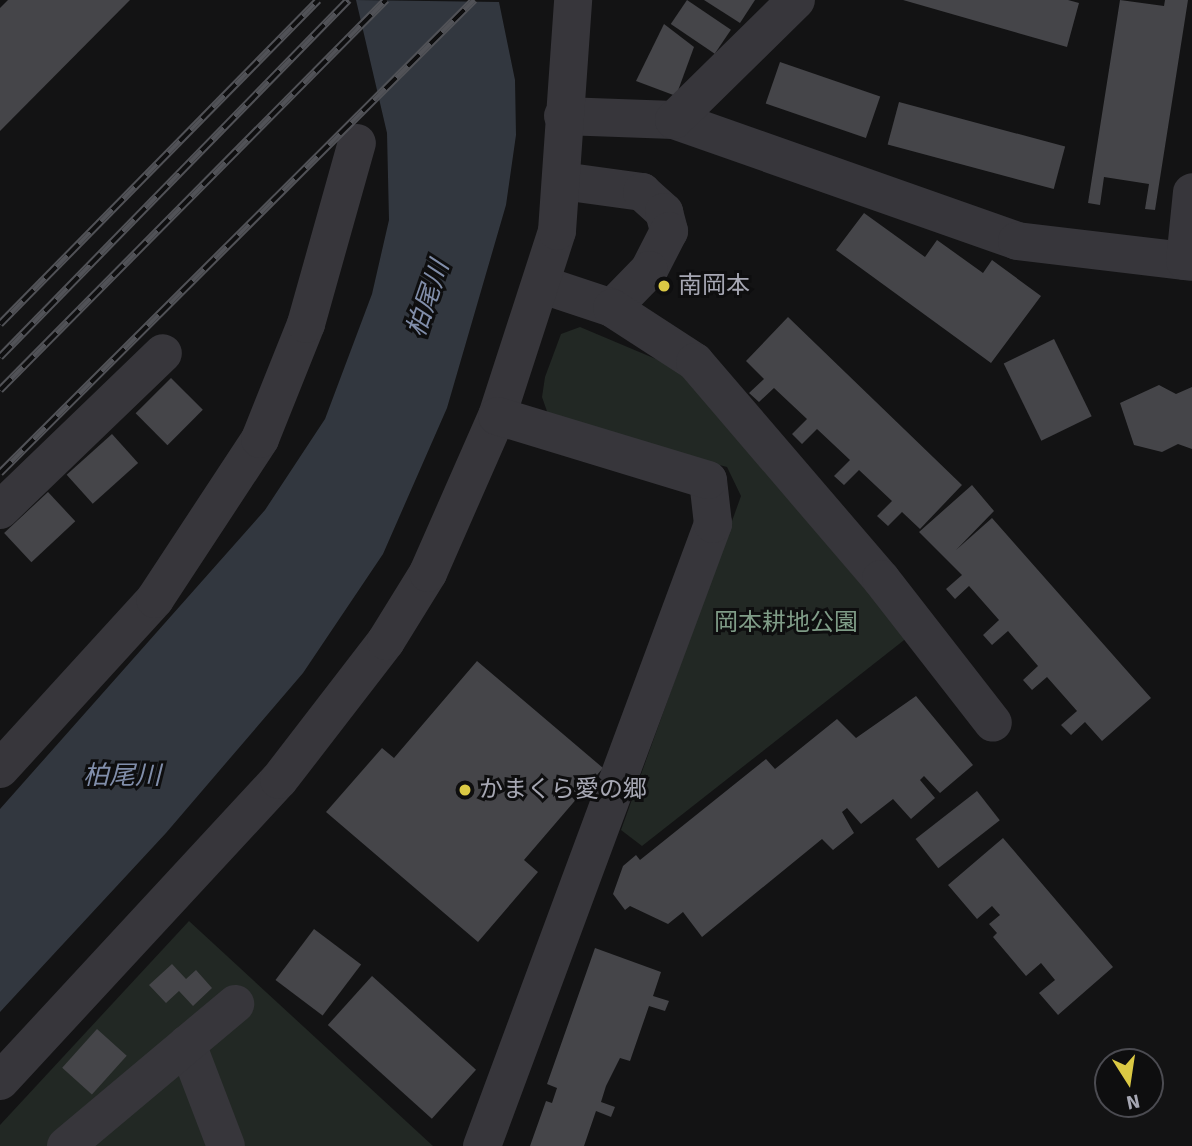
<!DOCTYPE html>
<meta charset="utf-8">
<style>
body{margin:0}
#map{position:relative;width:1192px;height:1146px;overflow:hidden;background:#131314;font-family:Signika,"Noto Sans JP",sans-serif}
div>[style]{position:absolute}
.green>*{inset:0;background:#222824}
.water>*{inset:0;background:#32373f}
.building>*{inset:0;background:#454549;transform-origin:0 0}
.minor>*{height:38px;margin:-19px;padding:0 19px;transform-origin:19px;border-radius:19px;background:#37363b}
.rail>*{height:8px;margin-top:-4px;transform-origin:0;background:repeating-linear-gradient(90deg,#0e0e0f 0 16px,#515257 0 32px);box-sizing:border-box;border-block:2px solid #515257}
.dots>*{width:19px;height:19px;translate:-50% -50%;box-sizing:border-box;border:4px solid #0e0e0f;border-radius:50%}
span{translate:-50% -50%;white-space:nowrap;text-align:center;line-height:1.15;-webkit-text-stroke:6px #0e0e0f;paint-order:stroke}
.poi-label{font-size:24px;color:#a6a7b3}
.left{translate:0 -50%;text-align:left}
.park-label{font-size:24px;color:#7f9c87}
.water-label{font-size:26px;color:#818eaa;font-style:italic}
.north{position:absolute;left:1094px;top:1048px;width:70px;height:70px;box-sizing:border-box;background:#0e0e0f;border:2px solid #4b4b51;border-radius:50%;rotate:168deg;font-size:19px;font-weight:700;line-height:28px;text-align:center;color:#a6a7b3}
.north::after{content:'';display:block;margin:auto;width:24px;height:32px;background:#dbc944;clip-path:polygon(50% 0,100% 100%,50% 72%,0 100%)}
</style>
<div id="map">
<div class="green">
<i style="clip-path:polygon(580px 327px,682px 370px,908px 637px,642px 846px,621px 830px,741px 496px,727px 467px,550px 420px,542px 397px,545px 377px,561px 334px)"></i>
<i style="clip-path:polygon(189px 921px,433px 1146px,0 1146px,0 1125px)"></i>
</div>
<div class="water">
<i style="clip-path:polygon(356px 0,499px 2px,515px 80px,516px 135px,506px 205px,447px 408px,383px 554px,303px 673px,166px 833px,0 1012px,0 809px,265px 510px,325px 419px,372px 294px,389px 220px,387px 133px)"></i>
</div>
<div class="building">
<i style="clip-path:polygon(8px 0,130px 0,0 131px,0 8px)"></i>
<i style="left:687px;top:0;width:53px;height:29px;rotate:34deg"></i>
<i style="clip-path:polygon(704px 0,755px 0,740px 23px)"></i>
<i style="clip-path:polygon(903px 0,1068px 0,1079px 3px,1067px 47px)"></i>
<i style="clip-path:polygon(1120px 0,1164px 6px,1165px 0,1188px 0,1155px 210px,1145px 209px,1149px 184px,1104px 177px,1100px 205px,1088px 203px)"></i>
<i style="clip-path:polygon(664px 24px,694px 47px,676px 96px,636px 81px)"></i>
<i style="left:780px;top:62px;width:106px;height:44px;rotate:19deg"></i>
<i style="left:899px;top:102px;width:172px;height:44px;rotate:15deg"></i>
<i style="clip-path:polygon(864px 213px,925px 257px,937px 240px,983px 273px,992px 260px,1041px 296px,991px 363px,836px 250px)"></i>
<i style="clip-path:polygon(788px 317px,962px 485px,920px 529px,902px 512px,888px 526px,877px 516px,892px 501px,859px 470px,844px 485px,834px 476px,850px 460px,817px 429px,802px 444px,792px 434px,807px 419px,774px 388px,759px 402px,749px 393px,764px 379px,746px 361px)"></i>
<i style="left:1054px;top:339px;width:86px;height:56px;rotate:64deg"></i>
<i style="left:171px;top:378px;width:45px;height:50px;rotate:45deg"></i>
<i style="clip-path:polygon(1159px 385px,1176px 394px,1192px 387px,1192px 449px,1178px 444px,1162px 452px,1134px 445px,1120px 403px)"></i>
<i style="left:112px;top:434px;width:39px;height:61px;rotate:48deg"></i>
<i style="clip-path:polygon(972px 485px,994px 511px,956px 550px,992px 518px,1151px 698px,1102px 741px,1085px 722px,1071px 735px,1061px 725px,1077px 711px,1047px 677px,1032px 690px,1023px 680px,1038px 666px,1008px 631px,992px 645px,983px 635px,999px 620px,969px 586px,955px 599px,946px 589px,962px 575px,919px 532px)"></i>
<i style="left:48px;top:492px;width:40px;height:60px;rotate:47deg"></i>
<i style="clip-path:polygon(477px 661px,603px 768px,524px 860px,538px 872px,478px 942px,326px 812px,382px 748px,394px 758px)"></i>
<i style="clip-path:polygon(916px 696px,973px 765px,940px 793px,924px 776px,920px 780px,935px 798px,911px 819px,893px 799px,861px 824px,847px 808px,842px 812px,854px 833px,833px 850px,822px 839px,702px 937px,683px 912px,668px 924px,630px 906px,625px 910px,613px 894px,623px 866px,636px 855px,640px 860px,766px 759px,775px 769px,837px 719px,856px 738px)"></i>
<i style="left:977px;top:791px;width:37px;height:78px;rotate:52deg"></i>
<i style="clip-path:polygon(1003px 838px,1113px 967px,1058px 1015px,1039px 993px,1055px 980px,1041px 963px,1026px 976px,993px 937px,997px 933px,989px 924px,1000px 915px,992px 906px,977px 919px,948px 885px)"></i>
<i style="left:314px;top:929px;width:59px;height:64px;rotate:37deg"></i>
<i style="clip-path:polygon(595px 948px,661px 972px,653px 996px,669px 1001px,665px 1011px,649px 1006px,630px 1061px,620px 1058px,606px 1086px,601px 1102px,615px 1107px,611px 1117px,596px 1111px,584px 1146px,530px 1146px,546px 1101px,552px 1103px,557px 1088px,547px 1084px)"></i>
<i style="clip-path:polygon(172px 964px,186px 979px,196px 970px,212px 988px,193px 1006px,179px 991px,166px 1003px,149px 985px)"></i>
<i style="left:372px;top:976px;width:140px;height:66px;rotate:42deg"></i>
<i style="left:97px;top:1029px;width:40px;height:52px;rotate:42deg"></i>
</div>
<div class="minor">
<i style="left:563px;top:116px;width:111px;rotate:2.1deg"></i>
<i style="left:674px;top:120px;width:364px;rotate:19.4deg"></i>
<i style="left:1017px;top:241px;width:176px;rotate:6.8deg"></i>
<i style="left:674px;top:120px;width:171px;rotate:-44.5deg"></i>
<i style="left:562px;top:181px;width:81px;rotate:7.8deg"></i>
<i style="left:642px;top:192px;width:30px;rotate:42deg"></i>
<i style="left:664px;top:212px;width:20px;rotate:75deg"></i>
<i style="left:669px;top:231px;width:44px;rotate:117.1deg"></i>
<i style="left:649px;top:270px;width:53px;rotate:134.2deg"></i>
<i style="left:1185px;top:261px;width:69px;rotate:-84.2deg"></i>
<i style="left:543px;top:285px;width:73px;rotate:18.4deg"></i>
<i style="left:612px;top:308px;width:99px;rotate:33deg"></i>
<i style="left:695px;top:362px;width:286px;rotate:49.4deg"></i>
<i style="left:881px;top:579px;width:182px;rotate:52.1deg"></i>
<i style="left:0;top:510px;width:226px;rotate:-43.9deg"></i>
<i style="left:0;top:769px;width:230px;rotate:-47.6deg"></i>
<i style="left:155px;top:599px;width:191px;rotate:-56.7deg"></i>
<i style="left:260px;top:439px;width:124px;rotate:-68.2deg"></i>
<i style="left:306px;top:324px;width:188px;rotate:-74.3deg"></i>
<i style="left:187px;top:1044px;width:109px;rotate:69.1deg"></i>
<i style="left:0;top:1081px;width:410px;rotate:-47.2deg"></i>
<i style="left:279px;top:780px;width:175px;rotate:-52.4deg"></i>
<i style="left:386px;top:641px;width:80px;rotate:-58.3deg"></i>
<i style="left:428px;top:573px;width:171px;rotate:-66.3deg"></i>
<i style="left:497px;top:416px;width:194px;rotate:-72deg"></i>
<i style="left:557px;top:231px;width:232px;rotate:-86deg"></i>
<i style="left:66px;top:1146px;width:221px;rotate:-40deg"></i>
<i style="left:482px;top:1146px;width:664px;rotate:-69.63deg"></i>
<i style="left:713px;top:524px;width:44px;rotate:-96.5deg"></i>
<i style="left:708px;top:480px;width:220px;rotate:-163.1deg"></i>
</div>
<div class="rail">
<i style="left:0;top:324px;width:454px;rotate:-45.5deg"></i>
<i style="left:0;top:357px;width:499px;rotate:-45.7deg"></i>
<i style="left:0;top:390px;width:549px;rotate:-45.3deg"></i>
<i style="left:0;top:473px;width:670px;rotate:-44.94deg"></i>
</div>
<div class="dots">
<i style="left:664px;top:286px;background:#dbc944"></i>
<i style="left:465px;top:790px;background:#dbc944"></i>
</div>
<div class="poi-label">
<span class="left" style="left:678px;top:286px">南岡本</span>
<span class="left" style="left:479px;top:790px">かまくら愛の郷</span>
</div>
<div class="park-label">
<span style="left:786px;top:623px">岡本耕地公園</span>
</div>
<div class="water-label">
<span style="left:429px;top:299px;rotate:-71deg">柏尾川</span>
<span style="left:122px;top:777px">柏尾川</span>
</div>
<div class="north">N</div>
</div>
